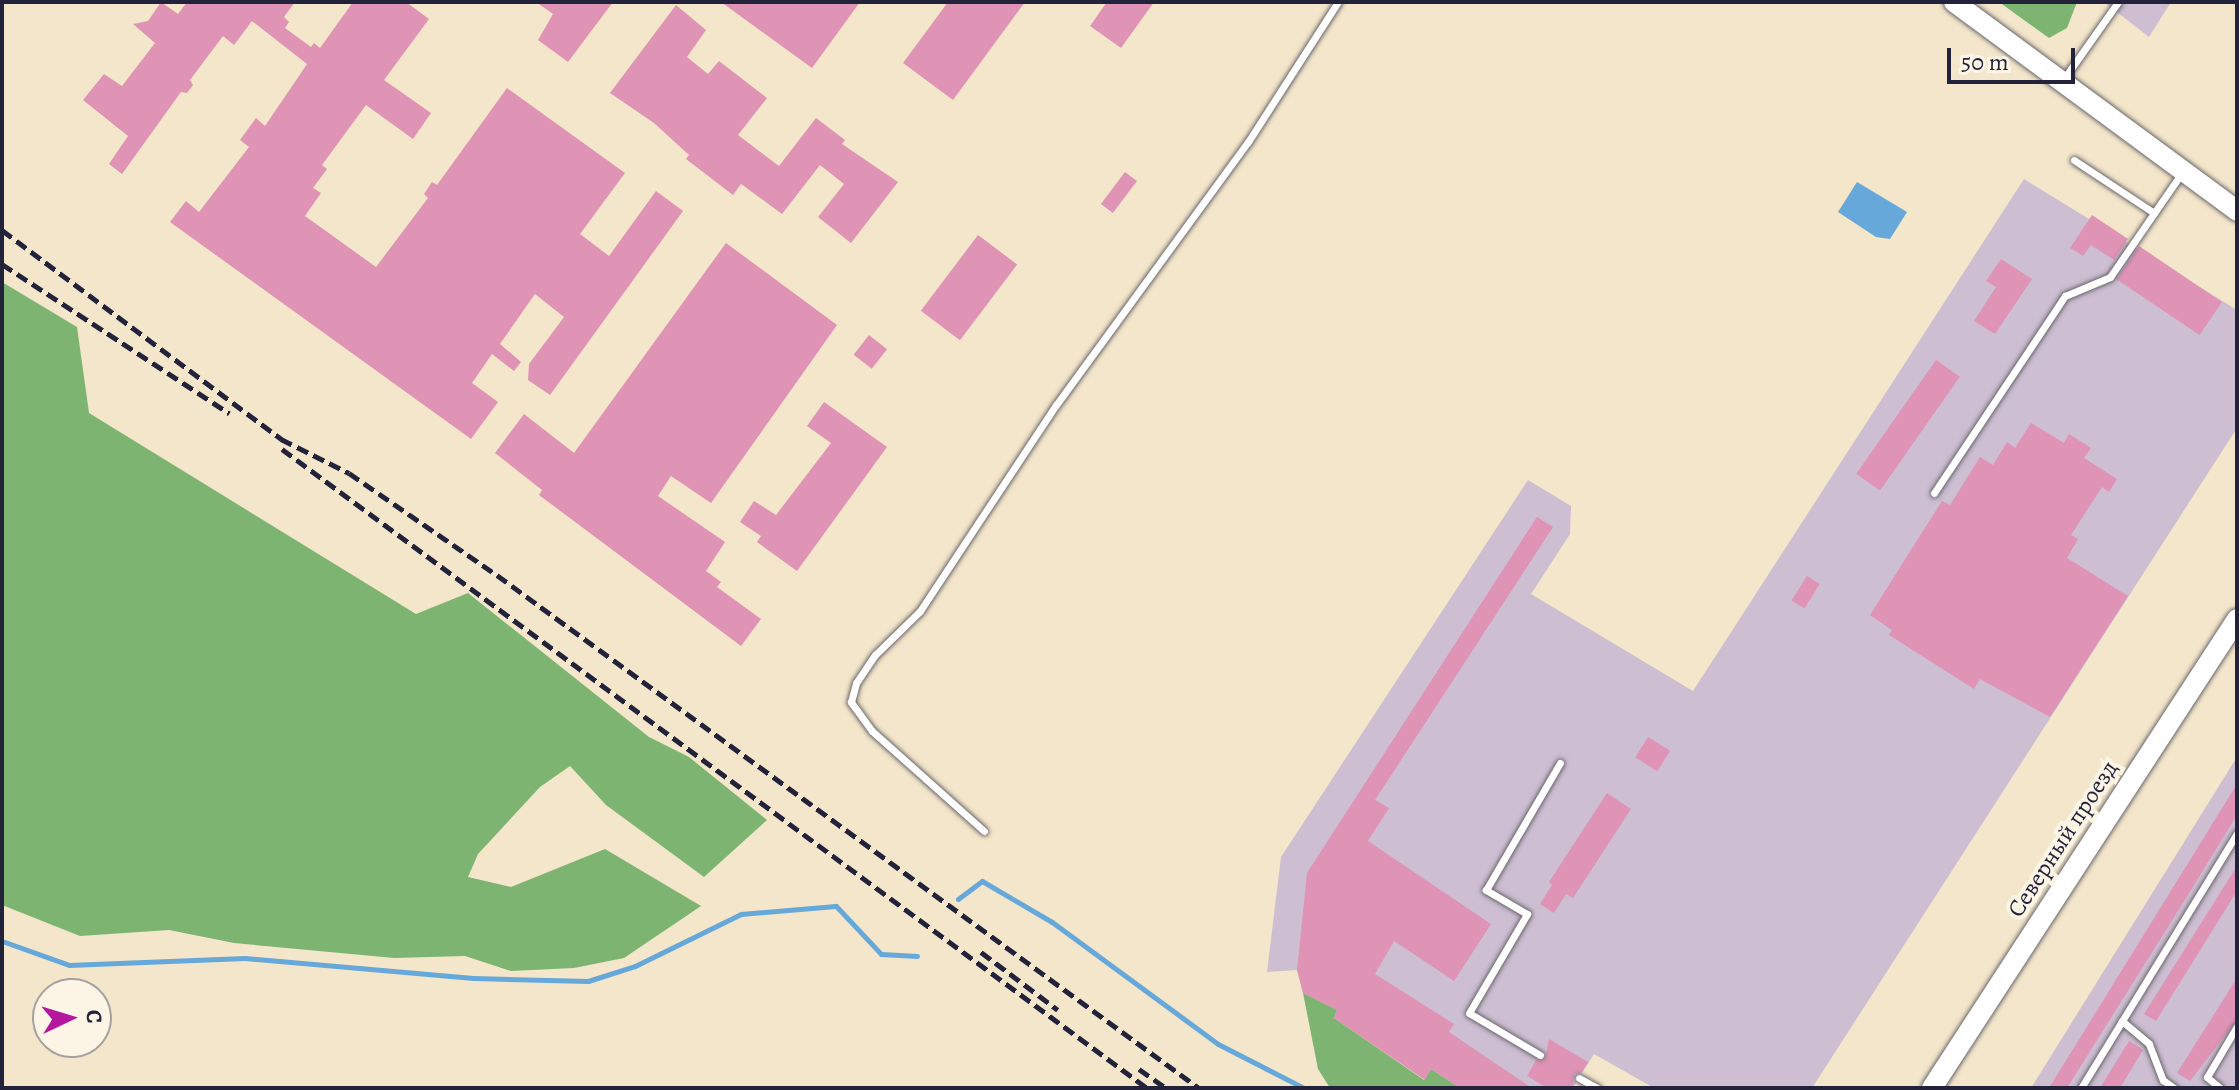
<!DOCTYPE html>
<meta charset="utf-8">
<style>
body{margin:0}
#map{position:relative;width:2239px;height:1090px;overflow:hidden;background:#f3e6ca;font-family:Alegreya,serif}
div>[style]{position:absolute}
.industrial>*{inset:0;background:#cdbed2}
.forest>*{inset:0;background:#7db471}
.water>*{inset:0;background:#65a8d9}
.stream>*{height:5px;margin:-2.5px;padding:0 2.5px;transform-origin:2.5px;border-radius:2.5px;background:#65a8d9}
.building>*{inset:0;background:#df93b5;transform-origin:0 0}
.roads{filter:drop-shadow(0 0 2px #6b676d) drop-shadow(0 0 2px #6b676d)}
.lane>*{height:7px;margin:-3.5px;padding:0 3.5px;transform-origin:3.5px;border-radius:3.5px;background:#fff}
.secondary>*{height:20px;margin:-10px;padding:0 10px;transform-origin:10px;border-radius:10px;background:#fff}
.rail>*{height:5px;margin-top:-2.5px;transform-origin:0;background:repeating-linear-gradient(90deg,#22223b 0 12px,transparent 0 18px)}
span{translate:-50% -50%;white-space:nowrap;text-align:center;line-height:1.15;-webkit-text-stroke:8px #fcf5e5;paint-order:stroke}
.street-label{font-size:24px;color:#22223b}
.frame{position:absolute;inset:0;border:4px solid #22223b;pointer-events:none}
.north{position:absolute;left:32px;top:978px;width:80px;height:80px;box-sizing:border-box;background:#fcf5e5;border:2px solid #a5a1a1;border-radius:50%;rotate:86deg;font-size:22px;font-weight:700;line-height:32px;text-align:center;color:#22223b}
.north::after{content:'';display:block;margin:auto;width:28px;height:36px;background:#b5179e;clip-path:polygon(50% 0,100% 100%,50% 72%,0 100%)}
.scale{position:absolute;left:1947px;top:48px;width:128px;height:36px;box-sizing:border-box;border:4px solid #22223b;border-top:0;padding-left:10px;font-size:24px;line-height:28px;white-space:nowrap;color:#22223b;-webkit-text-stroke:6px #fcf5e5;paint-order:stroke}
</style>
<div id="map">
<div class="industrial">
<i style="clip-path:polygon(2104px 2px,2171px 2px,2149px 37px)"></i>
<i style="clip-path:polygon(2024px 179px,2237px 310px,2237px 428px,1812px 1088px,1654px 1088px,1594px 1054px,1573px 1088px,1460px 1088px,1431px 1069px,1425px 1080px,1334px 1018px,1303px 993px,1297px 970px,1267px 972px,1281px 857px,1528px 480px,1571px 506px,1570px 534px,1531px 594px,1693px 691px)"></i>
<i style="clip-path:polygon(2237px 757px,2237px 1088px,2031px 1088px)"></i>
</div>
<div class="forest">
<i style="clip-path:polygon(1999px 2px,2077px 2px,2067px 28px,2049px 38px)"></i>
<i style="clip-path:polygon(2px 282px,77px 327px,89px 413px,416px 614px,468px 593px,649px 737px,689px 757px,767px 820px,704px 877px,606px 805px,570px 766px,540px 787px,478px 854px,468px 877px,511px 887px,605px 849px,701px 906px,624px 958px,574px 968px,511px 971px,465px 956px,394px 958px,234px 943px,169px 930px,80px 936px,2px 905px)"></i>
<i style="clip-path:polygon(1303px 993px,1337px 1010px,1334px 1018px,1424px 1080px,1431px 1069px,1460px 1088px,1330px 1088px,1318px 1069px)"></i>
</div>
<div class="water">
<i style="clip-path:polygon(1857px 182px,1907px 212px,1890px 239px,1876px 237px,1838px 212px)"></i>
</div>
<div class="stream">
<i style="left:958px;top:899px;width:30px;rotate:-37deg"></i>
<i style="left:982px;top:881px;width:81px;rotate:30.4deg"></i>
<i style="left:1052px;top:922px;width:206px;rotate:36.3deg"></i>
<i style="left:1218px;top:1044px;width:97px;rotate:27.1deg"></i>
<i style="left:2px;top:941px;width:71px;rotate:19.7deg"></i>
<i style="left:69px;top:965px;width:176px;rotate:-2.3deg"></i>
<i style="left:245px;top:958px;width:229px;rotate:5deg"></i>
<i style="left:473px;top:978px;width:115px;rotate:1.5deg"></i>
<i style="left:588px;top:981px;width:49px;rotate:-17.7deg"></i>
<i style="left:635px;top:966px;width:118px;rotate:-26.1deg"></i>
<i style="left:741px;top:914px;width:95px;rotate:-4.8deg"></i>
<i style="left:836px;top:906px;width:66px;rotate:46.8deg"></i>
<i style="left:881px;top:954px;width:36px;rotate:3deg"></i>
</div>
<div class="building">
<i style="clip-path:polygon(161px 2px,178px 14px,187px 2px,295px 2px,284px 17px,289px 22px,285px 28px,311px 47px,314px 43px,320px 48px,353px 2px,406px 2px,429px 19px,384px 80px,431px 113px,413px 139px,366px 105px,322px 165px,327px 169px,313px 188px,321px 193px,305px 216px,376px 267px,428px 198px,424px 194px,432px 182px,437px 185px,507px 88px,625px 173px,580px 234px,609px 256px,656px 191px,683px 211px,550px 395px,528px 380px,529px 364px,564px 317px,535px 294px,500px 344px,521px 362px,514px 371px,492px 354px,472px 383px,498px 402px,471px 439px,170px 222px,186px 201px,199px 212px,249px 147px,240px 140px,256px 118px,265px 126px,307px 64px,252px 21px,234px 45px,223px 36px,190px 80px,193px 85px,187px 93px,181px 92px,122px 174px,109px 164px,128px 136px,83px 100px,104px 74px,122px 86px,155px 43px,133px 24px,148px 21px)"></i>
<i style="clip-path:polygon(536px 2px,613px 2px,568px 62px,538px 40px,553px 14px)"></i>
<i style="clip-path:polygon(721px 2px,860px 2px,812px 68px)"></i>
<i style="clip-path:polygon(948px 2px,1025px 2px,953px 100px,903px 63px)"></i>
<i style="clip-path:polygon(1107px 2px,1154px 2px,1121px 48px,1090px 26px)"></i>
<i style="clip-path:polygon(676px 5px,706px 30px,687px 57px,708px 74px,719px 61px,767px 98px,738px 135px,779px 166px,816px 118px,845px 140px,842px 144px,898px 182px,851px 243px,818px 217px,844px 184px,820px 165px,782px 214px,741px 184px,733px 195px,686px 159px,689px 155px,654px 123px,610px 93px)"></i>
<i style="left:1125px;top:172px;width:15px;height:40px;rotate:37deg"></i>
<i style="clip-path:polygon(2092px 215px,2128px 239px,2114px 260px,2091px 245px,2083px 256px,2070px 248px)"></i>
<i style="left:978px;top:235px;width:49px;height:95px;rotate:37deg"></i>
<i style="clip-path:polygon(726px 243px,837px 325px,711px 503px,671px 476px,658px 496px,725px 542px,706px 571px,721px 582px,717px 587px,761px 619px,741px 646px,539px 495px,542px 490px,495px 453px,524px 414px,574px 453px)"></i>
<i style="left:2139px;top:246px;width:100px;height:40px;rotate:34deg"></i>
<i style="clip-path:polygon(2001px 259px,2032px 279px,1995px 334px,1974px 321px,1996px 287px,1986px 281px)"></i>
<i style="left:869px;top:335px;width:23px;height:25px;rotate:38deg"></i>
<i style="left:1936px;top:360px;width:29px;height:139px;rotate:35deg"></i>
<i style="clip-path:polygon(824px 402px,887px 447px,797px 571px,757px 542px,761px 536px,740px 522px,754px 501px,776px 515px,831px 443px,807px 426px)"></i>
<i style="clip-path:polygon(2031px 423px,2064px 443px,2069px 434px,2091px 448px,2084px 458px,2117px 479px,2109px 492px,2102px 487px,2071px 535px,2078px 539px,2067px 558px,2128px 596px,2050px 717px,1980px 679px,1974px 689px,1889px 635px,1892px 630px,1870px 615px,1942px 501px,1950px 505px,1980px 457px,1993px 465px,2007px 442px,2015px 448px)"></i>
<i style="clip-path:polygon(1537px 517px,1553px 527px,1375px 800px,1389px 808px,1368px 841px,1491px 924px,1454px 981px,1394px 941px,1375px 974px,1454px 1024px,1449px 1032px,1532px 1088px,1460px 1088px,1431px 1069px,1425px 1080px,1334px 1018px,1337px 1010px,1303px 993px,1297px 970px,1307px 873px)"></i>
<i style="left:1807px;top:576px;width:15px;height:29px;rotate:32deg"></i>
<i style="left:1648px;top:737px;width:26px;height:24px;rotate:32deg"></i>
<i style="clip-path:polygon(2237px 784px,2237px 815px,2178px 911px,2067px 1088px,2049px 1088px)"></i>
<i style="clip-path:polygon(1607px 793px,1631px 809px,1573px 898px,1566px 894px,1554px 913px,1540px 904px,1552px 885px,1549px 882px)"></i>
<i style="clip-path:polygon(2237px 866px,2237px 891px,2156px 1021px,2144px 1014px)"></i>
<i style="clip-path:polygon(2237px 978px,2237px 1020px,2190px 1081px,2177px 1073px)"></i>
<i style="clip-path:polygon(1549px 1039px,1588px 1062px,1582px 1072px,1574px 1074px,1573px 1088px,1547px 1088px,1527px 1076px,1536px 1060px,1545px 1059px)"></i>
<i style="clip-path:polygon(2129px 1041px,2143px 1050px,2120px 1088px,2100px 1088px)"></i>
</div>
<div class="roads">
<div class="lane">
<i style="left:2063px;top:80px;width:95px;rotate:-54.8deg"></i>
<i style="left:2074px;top:160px;width:96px;rotate:33.5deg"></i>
<i style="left:1934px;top:493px;width:237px;rotate:-56.4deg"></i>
<i style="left:2065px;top:296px;width:49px;rotate:-22.9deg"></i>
<i style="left:2110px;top:277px;width:125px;rotate:-55.4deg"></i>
<i style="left:984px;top:831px;width:150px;rotate:-138.2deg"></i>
<i style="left:872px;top:731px;width:36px;rotate:-126deg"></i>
<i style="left:851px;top:702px;width:20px;rotate:-75deg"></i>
<i style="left:856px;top:683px;width:34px;rotate:-56deg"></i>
<i style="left:875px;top:655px;width:63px;rotate:-44.4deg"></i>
<i style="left:920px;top:611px;width:247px;rotate:-56.6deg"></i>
<i style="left:1056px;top:405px;width:326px;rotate:-53.9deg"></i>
<i style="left:1248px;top:142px;width:166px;rotate:-57.3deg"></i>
<i style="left:2122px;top:1021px;width:220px;rotate:-58.5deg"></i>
<i style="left:1540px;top:1055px;width:82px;rotate:-149.4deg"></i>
<i style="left:1469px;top:1013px;width:115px;rotate:-59.6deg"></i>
<i style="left:1527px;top:914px;width:48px;rotate:-149.7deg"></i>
<i style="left:1486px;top:890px;width:147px;rotate:-59.8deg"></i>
<i style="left:1579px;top:1078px;width:21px;rotate:29deg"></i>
<i style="left:2081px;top:1088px;width:79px;rotate:-58.5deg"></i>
<i style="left:2122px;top:1021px;width:35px;rotate:40deg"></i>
<i style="left:2149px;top:1044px;width:39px;rotate:69deg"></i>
<i style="left:2163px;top:1080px;width:14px;rotate:36deg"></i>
<i style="left:2220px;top:1088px;width:17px;rotate:-140deg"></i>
<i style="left:2207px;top:1077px;width:59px;rotate:-59.5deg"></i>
</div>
<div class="secondary">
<i style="left:1954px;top:2px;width:352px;rotate:36.4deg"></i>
<i style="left:1932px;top:1088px;width:559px;rotate:-56.96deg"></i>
</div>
</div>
<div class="rail">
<i style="left:2px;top:230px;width:349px;rotate:36.8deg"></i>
<i style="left:281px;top:439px;width:76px;rotate:26.6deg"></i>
<i style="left:349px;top:473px;width:180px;rotate:34.6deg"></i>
<i style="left:497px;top:575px;width:869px;rotate:36.16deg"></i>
<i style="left:2px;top:264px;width:272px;rotate:33.3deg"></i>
<i style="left:282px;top:449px;width:1075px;rotate:36.45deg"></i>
<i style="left:981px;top:952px;width:96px;rotate:37deg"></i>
<i style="left:1139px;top:1069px;width:33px;rotate:35deg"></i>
</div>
<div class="street-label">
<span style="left:2063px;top:839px;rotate:-57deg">Северный проезд</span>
</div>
<div class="frame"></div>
<div class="north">С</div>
<div class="scale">50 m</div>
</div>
